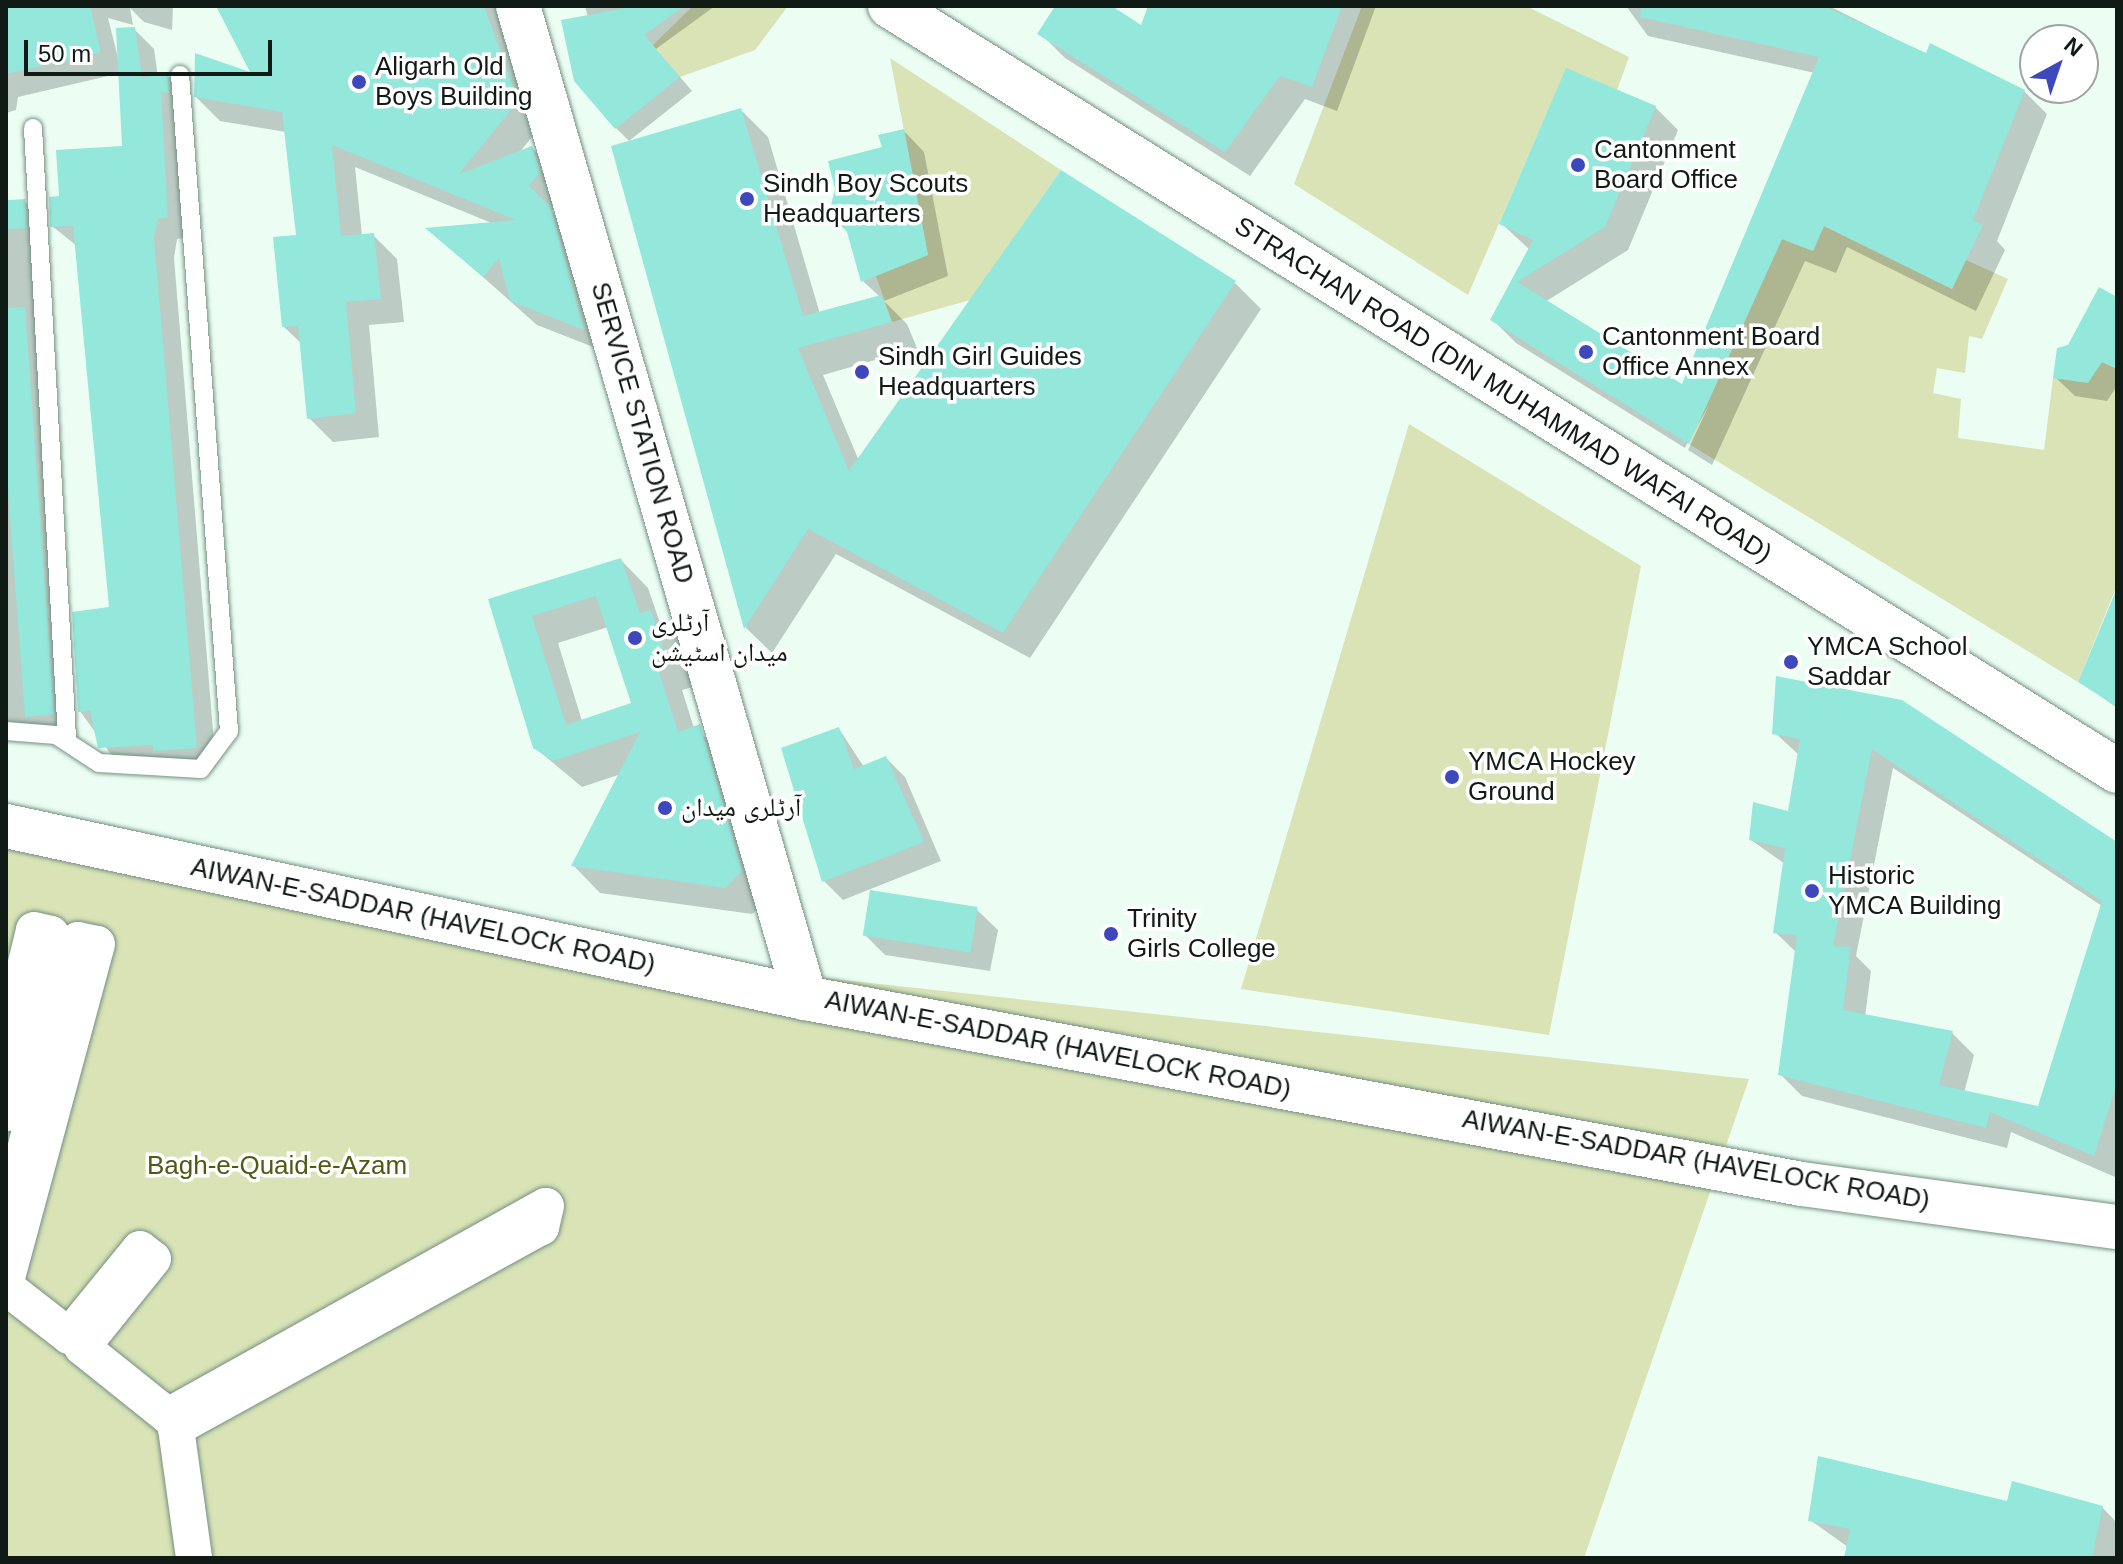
<!DOCTYPE html>
<meta charset="utf-8">
<style>
body{margin:0}
#map{position:relative;width:2123px;height:1564px;overflow:hidden;background:#ecfef4;font-family:Helvetica,"Noto Naskh Arabic",sans-serif}
div>[style]{position:absolute}
.green>*{inset:0;background:#d9e3b6}
.shadow>*{inset:0;background:#0003}
.building>*{inset:0;background:#93e7db;transform-origin:0 0}
.roads{filter:drop-shadow(0 0 2px #749081) drop-shadow(0 0 2px #749081)}
.lane>*{height:18px;margin:-9px;padding:0 9px;transform-origin:9px;border-radius:9px;background:#fff}
.street>*{height:36px;margin:-18px;padding:0 18px;transform-origin:18px;border-radius:18px;background:#fff}
.secondary>*{height:44px;margin:-22px;padding:0 22px;transform-origin:22px;border-radius:22px;background:#fff}
.dots>*{width:22px;height:22px;translate:-50% -50%;box-sizing:border-box;border:4px solid #fff;border-radius:50%}
span{translate:-50% -50%;white-space:nowrap;text-align:center;line-height:1.15;-webkit-text-stroke:7px #fff;paint-order:stroke}
.poi-label{font-size:26px;color:#111b16}
.left{translate:0 -50%;text-align:left}
.street-label{font-size:26px;color:#111b16}
.park-label{font-size:26px;color:#505a15}
.frame{position:absolute;inset:0;border:8px solid #111b16;pointer-events:none}
.north{position:absolute;left:2019px;top:24px;width:80px;height:80px;box-sizing:border-box;background:#fff;border:2px solid #a0a4a2;border-radius:50%;rotate:40deg;font-size:22px;font-weight:700;line-height:32px;text-align:center;color:#111b16}
.north::after{content:'';display:block;margin:auto;width:28px;height:36px;background:#3d48bc;clip-path:polygon(50% 0,100% 100%,50% 72%,0 100%)}
.scale{position:absolute;left:24px;top:40px;width:248px;height:36px;box-sizing:border-box;border:4px solid #111b16;border-top:0;padding-left:10px;font-size:24px;line-height:28px;white-space:nowrap;color:#111b16;-webkit-text-stroke:6px #fff;paint-order:stroke}
</style>
<div id="map">
<div class="green">
<i style="clip-path:polygon(693px 6px,788px 6px,755px 50px,680px 77px,653px 45px)"></i>
<i style="clip-path:polygon(1362px 6px,1526px 6px,1629px 57px,1617px 90px,1566px 69px,1468px 295px,1294px 184px)"></i>
<i style="clip-path:polygon(890px 58px,1061px 170px,970px 300px,892px 322px,876px 276px,928px 255px)"></i>
<i style="clip-path:polygon(1824px 226px,1952px 289px,1966px 260px,2008px 279px,1982px 339px,1969px 336px,1965px 373px,1937px 368px,1933px 393px,1961px 399px,1958px 438px,2044px 450px,2053px 378px,2102px 362px,2117px 369px,2117px 585px,2078px 682px,1689px 444px,1782px 239px,1813px 251px)"></i>
<i style="clip-path:polygon(1409px 424px,1641px 566px,1549px 1035px,1241px 989px)"></i>
<i style="clip-path:polygon(6px 834px,596px 953px,1749px 1079px,1584px 1558px,6px 1558px)"></i>
</div>
<div class="shadow">
<i style="clip-path:polygon(6px 6px,173px 6px,172px 30px,144px 22px,130px 8px,133px 25px,108px 18px,118px 58px,134px 29px,154px 49px,158px 77px,168px 76px,188px 96px,187px 237px,177px 239px,174px 258px,216px 767px,120px 767px,80px 711px,112px 609px,77px 246px,52px 226px,124px 148px,121px 73px,18px 97px,16px 110px,6px 113px)"></i>
<i style="clip-path:polygon(219px 6px,498px 6px,541px 126px,519px 153px,532px 148px,556px 172px,563px 197px,552px 211px,573px 232px,606px 352px,537px 325px,430px 230px,494px 224px,355px 167px,362px 236px,373px 235px,397px 259px,404px 322px,369px 325px,379px 437px,333px 442px,309px 418px,302px 344px,283px 326px,298px 237px,286px 132px,220px 121px,196px 97px,254px 75px)"></i>
<i style="clip-path:polygon(585px 6px,715px 6px,656px 49px,692px 91px,629px 141px,616px 128px)"></i>
<i style="clip-path:polygon(1057px 6px,1109px 6px,1142px 28px,1150px 6px,1376px 6px,1337px 111px,1305px 99px,1250px 176px,1065px 58px,1040px 33px)"></i>
<i style="clip-path:polygon(1626px 6px,1829px 6px,1927px 55px,2024px 91px,2047px 114px,1997px 241px,2005px 250px,1976px 311px,1847px 247px,1836px 273px,1805px 261px,1712px 465px,1688px 450px,1709px 405px,1685px 448px,1516px 343px,1493px 320px,1530px 250px,1502px 224px,1655px 107px,1678px 130px,1628px 250px,1545px 302px,1683px 387px,1815px 73px,1648px 36px)"></i>
<i style="clip-path:polygon(741px 110px,768px 137px,820px 314px,880px 297px,863px 281px,884px 148px,904px 131px,924px 152px,948px 276px,884px 301px,907px 324px,917px 348px,823px 375px,859px 461px,1235px 283px,1261px 309px,1030px 658px,836px 554px,772px 653px,746px 628px,613px 147px)"></i>
<i style="clip-path:polygon(24px 201px,46px 223px,74px 735px,6px 739px,6px 203px)"></i>
<i style="clip-path:polygon(2117px 300px,2117px 386px,2107px 401px,2075px 396px,2055px 377px)"></i>
<i style="clip-path:polygon(evenodd,621px 560px,648px 588px,659px 620px,678px 639px,693px 687px,682px 690px,694px 728px,726px 753px,768px 899px,752px 914px,600px 893px,574px 866px,621px 774px,582px 787px,534px 747px,490px 601px,621px 560px,608px 627px,634px 704px,582px 721px,558px 643px,608px 627px)"></i>
<i style="clip-path:polygon(2117px 591px,2117px 708px,2080px 681px)"></i>
<i style="clip-path:polygon(evenodd,1778px 678px,2117px 845px,2115px 1177px,2011px 1132px,2007px 1148px,1802px 1096px,1780px 1074px,1797px 953px,1775px 932px,1785px 864px,1751px 840px,1790px 813px,1799px 755px,1775px 733px,1778px 678px,1893px 768px,2102px 906px,2039px 1108px,1964px 1093px,1974px 1055px,1952px 1033px,1865px 1017px,1871px 971px,1856px 956px,1893px 768px)"></i>
<i style="clip-path:polygon(839px 729px,864px 767px,886px 758px,905px 777px,941px 861px,843px 900px,824px 881px,784px 749px)"></i>
<i style="clip-path:polygon(977px 910px,998px 930px,990px 971px,885px 955px,864px 934px)"></i>
<i style="clip-path:polygon(2009px 1503px,2102px 1507px,2117px 1523px,2117px 1558px,1845px 1558px,1848px 1547px,1810px 1520px)"></i>
</div>
<div class="building">
<i style="clip-path:polygon(6px 6px,90px 6px,101px 52px,6px 74px)"></i>
<i style="clip-path:polygon(216px 6px,484px 6px,518px 101px,459px 174px,532px 146px,540px 172px,529px 186px,550px 206px,584px 330px,510px 301px,499px 258px,483px 277px,425px 228px,516px 220px,332px 145px,341px 236px,374px 233px,381px 299px,346px 302px,356px 413px,307px 419px,298px 326px,282px 327px,273px 237px,296px 235px,282px 112px,194px 97px,195px 53px,250px 72px)"></i>
<i style="clip-path:polygon(637px 6px,684px 6px,644px 35px,680px 77px,615px 129px,574px 81px,561px 20px)"></i>
<i style="clip-path:polygon(1055px 6px,1112px 6px,1141px 25px,1148px 6px,1342px 6px,1312px 87px,1280px 76px,1225px 152px,1037px 34px)"></i>
<i style="clip-path:polygon(1641px 6px,1824px 6px,1926px 53px,1930px 43px,2025px 90px,1973px 220px,1983px 225px,1952px 289px,1824px 226px,1813px 251px,1782px 239px,1689px 444px,1490px 320px,1533px 240px,1499px 224px,1566px 68px,1656px 106px,1605px 227px,1517px 282px,1682px 384px,1819px 57px,1640px 17px)"></i>
<i style="clip-path:polygon(135px 27px,142px 77px,168px 74px,169px 93px,161px 92px,168px 217px,158px 219px,154px 237px,197px 748px,153px 751px,153px 745px,98px 748px,90px 711px,78px 712px,72px 612px,109px 607px,73px 226px,50px 227px,49px 197px,59px 196px,56px 150px,122px 146px,116px 28px)"></i>
<i style="clip-path:polygon(741px 108px,803px 316px,881px 295px,892px 322px,798px 348px,849px 471px,1061px 170px,1236px 281px,1003px 633px,808px 529px,744px 629px,611px 146px)"></i>
<i style="clip-path:polygon(904px 129px,928px 255px,861px 282px,847px 232px,829px 213px,835px 189px,828px 161px,882px 147px,878px 135px)"></i>
<i style="left:25px;top:199px;width:29px;height:19px;rotate:86deg"></i>
<i style="clip-path:polygon(2099px 287px,2117px 297px,2117px 369px,2102px 362px,2088px 383px,2053px 378px,2057px 348px,2068px 345px)"></i>
<i style="clip-path:polygon(25px 307px,54px 714px,25px 717px,6px 462px,6px 308px)"></i>
<i style="clip-path:polygon(evenodd,621px 558px,640px 613px,651px 610px,667px 660px,656px 663px,678px 732px,700px 724px,742px 871px,725px 888px,571px 866px,640px 732px,553px 761px,533px 748px,488px 599px,621px 558px,596px 596px,631px 703px,566px 725px,532px 616px,596px 596px)"></i>
<i style="clip-path:polygon(2117px 588px,2117px 707px,2078px 682px)"></i>
<i style="clip-path:polygon(evenodd,1776px 676px,1902px 700px,2117px 842px,2117px 1083px,2094px 1156px,1990px 1112px,1986px 1128px,1778px 1075px,1797px 935px,1773px 933px,1785px 848px,1749px 840px,1753px 802px,1788px 811px,1800px 739px,1772px 734px,1776px 676px,1872px 749px,2102px 901px,2038px 1106px,1939px 1085px,1953px 1031px,1843px 1010px,1851px 947px,1833px 946px,1872px 749px)"></i>
<i style="clip-path:polygon(839px 727px,854px 769px,886px 756px,924px 842px,822px 882px,781px 748px)"></i>
<i style="left:870px;top:890px;width:109px;height:46px;rotate:9deg"></i>
<i style="clip-path:polygon(1818px 1456px,2007px 1501px,2012px 1481px,2103px 1506px,2092px 1558px,1844px 1558px,1850px 1529px,1808px 1521px)"></i>
</div>
<div class="roads">
<div class="lane">
<i style="left:33px;top:128px;width:612px;rotate:86.81deg"></i>
<i style="left:6px;top:731px;width:50px;rotate:4.6deg"></i>
<i style="left:56px;top:735px;width:51px;rotate:33.1deg"></i>
<i style="left:99px;top:763px;width:102px;rotate:3.4deg"></i>
<i style="left:201px;top:769px;width:47px;rotate:-53.6deg"></i>
<i style="left:229px;top:731px;width:658px;rotate:-94.27deg"></i>
</div>
<div class="street">
<i style="left:6px;top:1045px;width:118px;rotate:-76.3deg"></i>
<i style="left:34px;top:930px;width:17px;rotate:13deg"></i>
<i style="left:51px;top:934px;width:185px;rotate:104.1deg"></i>
<i style="left:6px;top:1225px;width:294px;rotate:-75.8deg"></i>
<i style="left:78px;top:940px;width:19px;rotate:12deg"></i>
<i style="left:97px;top:944px;width:349px;rotate:105.1deg"></i>
<i style="left:6px;top:1287px;width:80px;rotate:37.9deg"></i>
<i style="left:69px;top:1336px;width:112px;rotate:-50.8deg"></i>
<i style="left:140px;top:1249px;width:16px;rotate:38deg"></i>
<i style="left:153px;top:1259px;width:113px;rotate:128.9deg"></i>
<i style="left:82px;top:1347px;width:110px;rotate:38.7deg"></i>
<i style="left:168px;top:1416px;width:432px;rotate:-29.1deg"></i>
<i style="left:546px;top:1206px;width:22px;rotate:103deg"></i>
<i style="left:541px;top:1227px;width:417px;rotate:151.2deg"></i>
<i style="left:176px;top:1428px;width:131px;rotate:82.1deg"></i>
</div>
<div class="secondary">
<i style="left:518px;top:6px;width:1033px;rotate:73.86deg"></i>
<i style="left:890px;top:6px;width:1446px;rotate:31.94deg"></i>
<i style="left:6px;top:826px;width:817px;rotate:12.15deg"></i>
<i style="left:805px;top:998px;width:1014px;rotate:10.57deg"></i>
<i style="left:1802px;top:1184px;width:318px;rotate:7.8deg"></i>
</div>
</div>
<div class="dots">
<i style="left:359px;top:82px;background:#3d48bc"></i>
<i style="left:1578px;top:165px;background:#3d48bc"></i>
<i style="left:747px;top:199px;background:#3d48bc"></i>
<i style="left:1586px;top:352px;background:#3d48bc"></i>
<i style="left:862px;top:372px;background:#3d48bc"></i>
<i style="left:635px;top:638px;background:#3d48bc"></i>
<i style="left:1791px;top:662px;background:#3d48bc"></i>
<i style="left:1452px;top:777px;background:#3d48bc"></i>
<i style="left:665px;top:808px;background:#3d48bc"></i>
<i style="left:1812px;top:891px;background:#3d48bc"></i>
<i style="left:1111px;top:934px;background:#3d48bc"></i>
</div>
<div class="poi-label">
<span class="left" style="left:375px;top:82px">Aligarh Old<br>Boys Building</span>
<span class="left" style="left:1594px;top:165px">Cantonment<br>Board Office</span>
<span class="left" style="left:763px;top:199px">Sindh Boy Scouts<br>Headquarters</span>
<span class="left" style="left:1602px;top:352px">Cantonment Board<br>Office Annex</span>
<span class="left" style="left:878px;top:372px">Sindh Girl Guides<br>Headquarters</span>
<span class="left" style="left:651px;top:638px">آرٹلری<br>میدان اسٹیشن</span>
<span class="left" style="left:1807px;top:662px">YMCA School<br>Saddar</span>
<span class="left" style="left:1468px;top:777px">YMCA Hockey<br>Ground</span>
<span class="left" style="left:681px;top:808px">آرٹلری میدان</span>
<span class="left" style="left:1828px;top:891px">Historic<br>YMCA Building</span>
<span class="left" style="left:1127px;top:934px">Trinity<br>Girls College</span>
</div>
<div class="street-label">
<span style="left:1503px;top:390px;rotate:32deg">STRACHAN ROAD (DIN MUHAMMAD WAFAI ROAD)</span>
<span style="left:642px;top:433px;rotate:74deg">SERVICE STATION ROAD</span>
<span style="left:423px;top:916px;rotate:12deg">AIWAN-E-SADDAR (HAVELOCK ROAD)</span>
<span style="left:1058px;top:1045px;rotate:11deg">AIWAN-E-SADDAR (HAVELOCK ROAD)</span>
<span style="left:1696px;top:1160px;rotate:10deg">AIWAN-E-SADDAR (HAVELOCK ROAD)</span>
</div>
<div class="park-label">
<span style="left:277px;top:1166px">Bagh-e-Quaid-e-Azam</span>
</div>
<div class="frame"></div>
<div class="north">N</div>
<div class="scale">50 m</div>
</div>
